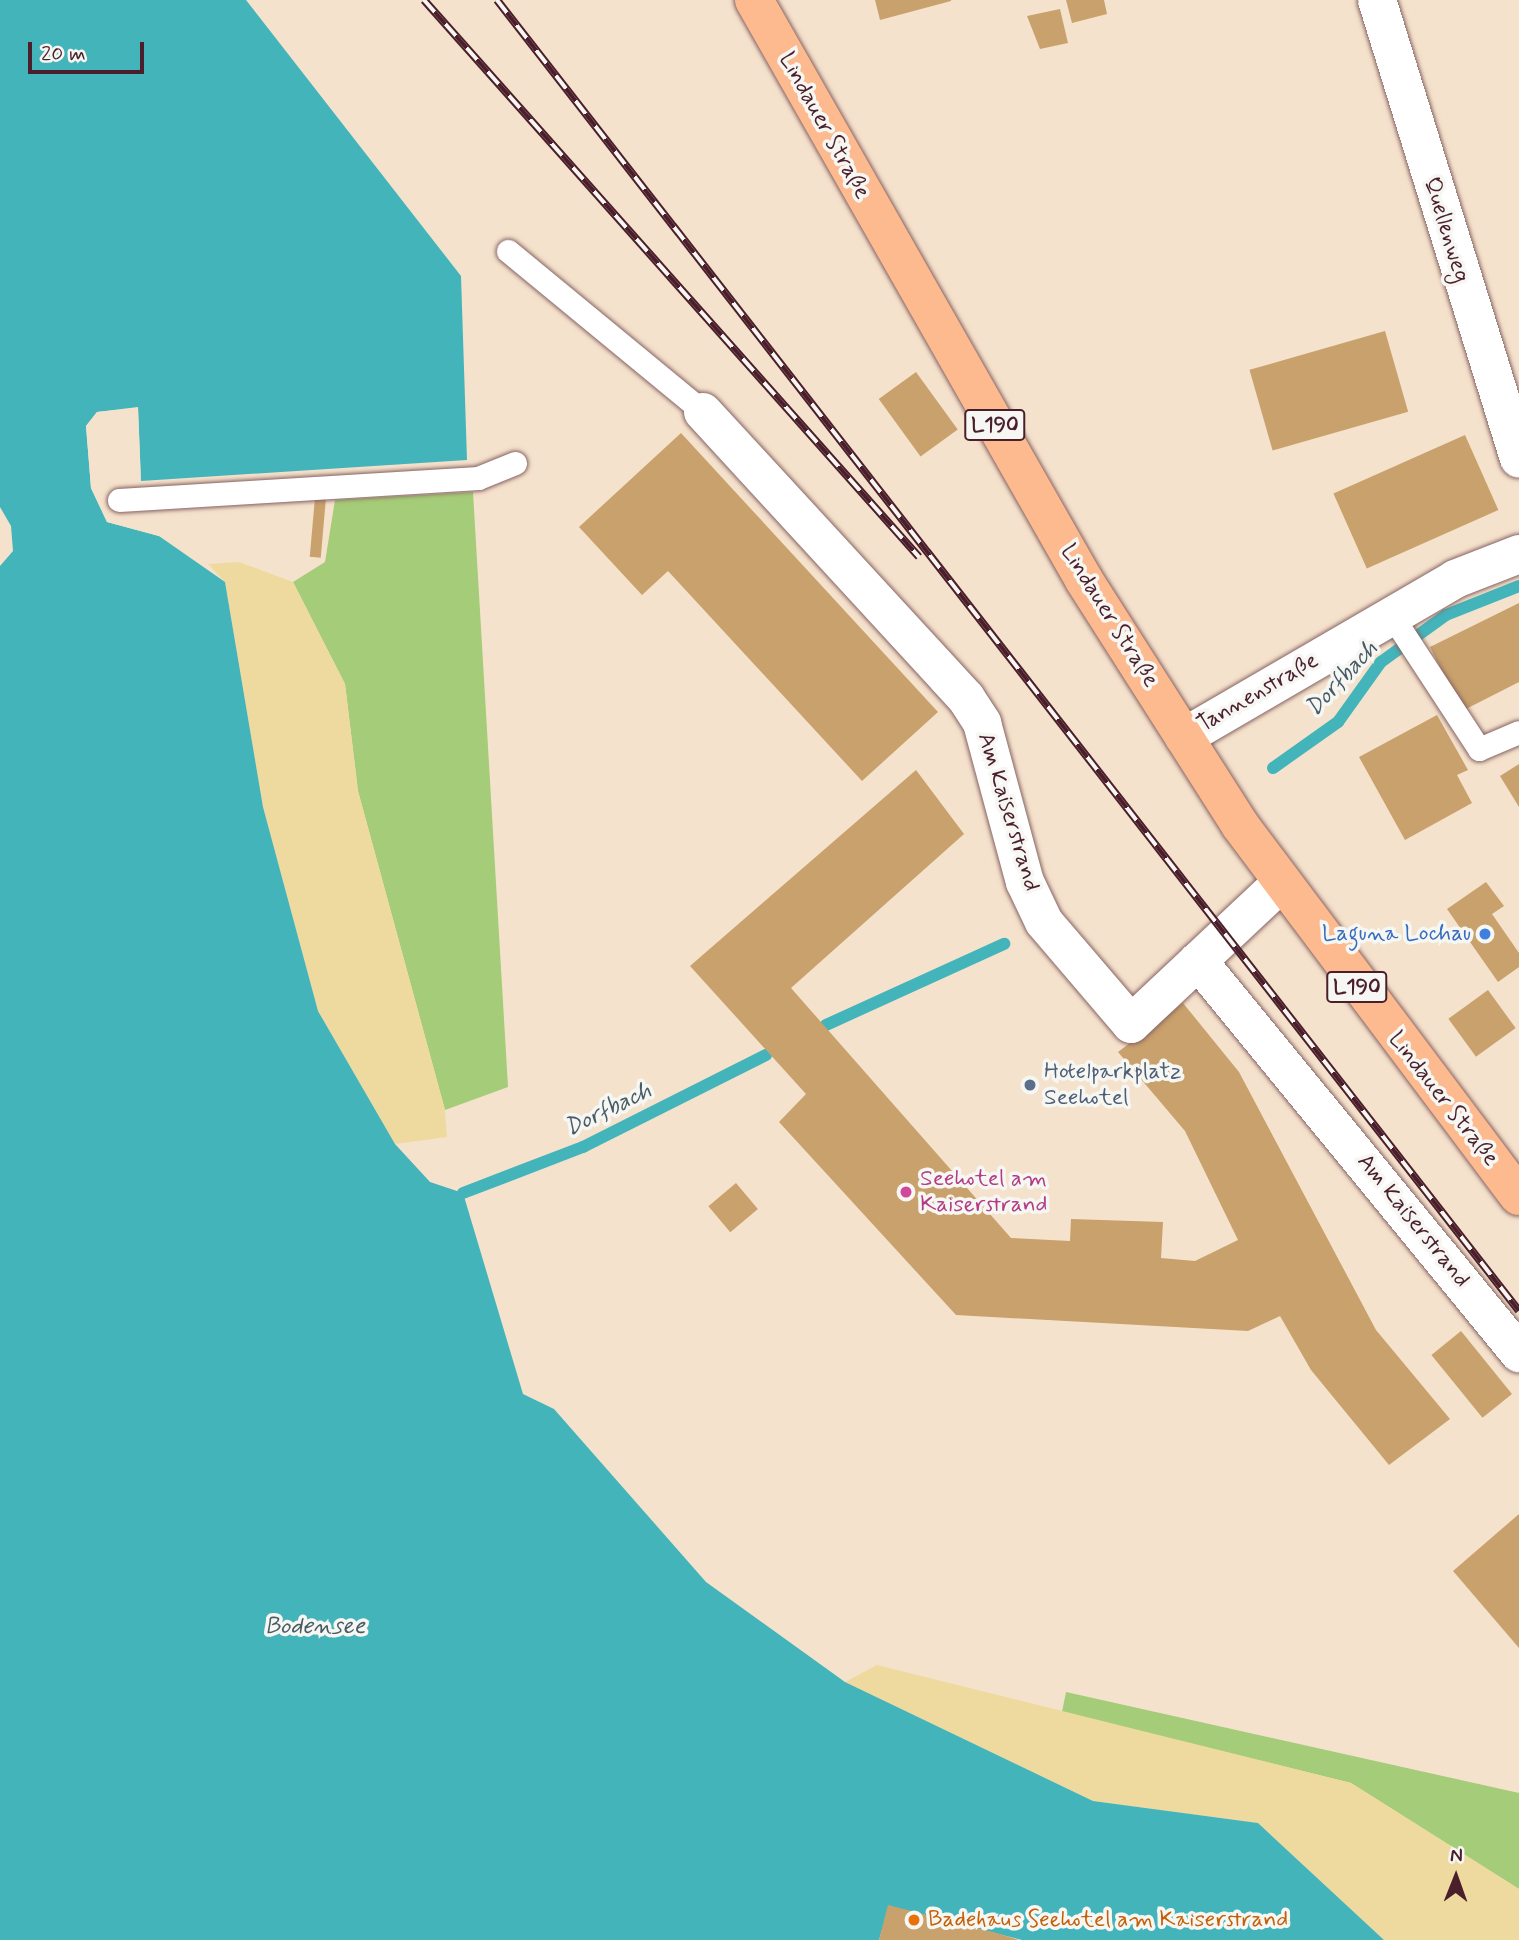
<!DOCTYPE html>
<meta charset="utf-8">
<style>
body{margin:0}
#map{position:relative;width:1519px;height:1940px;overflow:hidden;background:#f5e2cc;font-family:Mynerve,sans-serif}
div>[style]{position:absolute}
.green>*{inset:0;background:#a5cc78}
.sand>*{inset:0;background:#eeda9e}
.water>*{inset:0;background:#44b4bb}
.pier>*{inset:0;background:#f5e2cc}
.stream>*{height:12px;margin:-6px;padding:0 6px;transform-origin:6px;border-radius:6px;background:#44b4bb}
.building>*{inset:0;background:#c9a16c;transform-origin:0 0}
.roads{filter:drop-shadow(0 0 2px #866363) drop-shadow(0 0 2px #866363)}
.lane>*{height:23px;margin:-11.5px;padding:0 11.5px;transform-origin:11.5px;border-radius:11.5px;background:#fff}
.street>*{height:38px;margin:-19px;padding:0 19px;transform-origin:19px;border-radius:19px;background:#fff}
.primary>*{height:38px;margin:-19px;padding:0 19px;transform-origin:19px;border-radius:19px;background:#fcba8e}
.rail>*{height:8px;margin-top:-4px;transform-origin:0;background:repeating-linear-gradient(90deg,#f6f6f2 0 16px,#4a1f2b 0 32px);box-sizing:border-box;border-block:2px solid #4a1f2b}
.dots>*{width:19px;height:19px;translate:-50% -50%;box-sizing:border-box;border:4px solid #f6f6f2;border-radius:50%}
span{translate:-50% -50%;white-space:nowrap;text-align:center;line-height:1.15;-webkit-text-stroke:7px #f6f6f2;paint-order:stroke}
.shield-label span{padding:2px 5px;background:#f6f6f2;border:2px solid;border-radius:5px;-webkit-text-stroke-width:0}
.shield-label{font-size:21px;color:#4a1f2b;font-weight:700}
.street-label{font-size:23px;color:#4a1f2b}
.shop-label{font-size:23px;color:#366cbe}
.right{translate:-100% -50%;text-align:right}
.service-label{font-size:23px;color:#4e5e75}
.left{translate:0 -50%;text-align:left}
.hotel-label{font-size:23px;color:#b23c85}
.food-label{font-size:23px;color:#c56008}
.water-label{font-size:24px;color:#485b65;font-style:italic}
.north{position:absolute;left:1421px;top:1842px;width:70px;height:70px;-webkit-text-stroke:5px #f6f6f2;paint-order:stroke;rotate:1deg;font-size:19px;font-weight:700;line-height:28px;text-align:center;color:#4a1f2b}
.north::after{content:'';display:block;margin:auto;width:24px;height:32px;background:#4a1f2b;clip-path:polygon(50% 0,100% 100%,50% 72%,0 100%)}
.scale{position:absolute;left:28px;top:42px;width:116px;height:32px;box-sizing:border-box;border:4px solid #4a1f2b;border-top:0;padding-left:9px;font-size:21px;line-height:24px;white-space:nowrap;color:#4a1f2b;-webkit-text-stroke:5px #f6f6f2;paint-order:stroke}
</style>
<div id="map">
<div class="green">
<i style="clip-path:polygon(473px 492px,508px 1087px,445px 1110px,358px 791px,345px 684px,293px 582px,325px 562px,335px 500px)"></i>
<i style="clip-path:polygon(1066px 1692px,1519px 1793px,1519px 1889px,1351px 1783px,1062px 1712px)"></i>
</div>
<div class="sand">
<i style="clip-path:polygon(239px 562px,293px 582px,345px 684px,358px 791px,445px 1110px,447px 1137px,395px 1144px,318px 1011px,263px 807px,225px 582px,208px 564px)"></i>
<i style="clip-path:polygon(877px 1665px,1351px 1783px,1519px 1889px,1519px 1940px,1384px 1940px,1258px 1823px,1093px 1801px,845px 1682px)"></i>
</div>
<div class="water">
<i style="clip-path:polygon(0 0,246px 0,461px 276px,467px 460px,141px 481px,138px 408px,97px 412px,86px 426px,91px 488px,107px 522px,159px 536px,225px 582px,263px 807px,318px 1011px,395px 1144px,430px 1182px,463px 1193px,523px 1394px,554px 1409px,706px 1582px,845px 1682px,1093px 1801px,1258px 1823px,1384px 1940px,1022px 1940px,889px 1906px,879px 1940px,0 1940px,0 566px,13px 551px,11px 526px,0 507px)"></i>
</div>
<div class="pier">
<i style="clip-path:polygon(138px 407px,141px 485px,135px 411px,99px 415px,89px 428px,95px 487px,110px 519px,161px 533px,212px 564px,159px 536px,107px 522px,91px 488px,86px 426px,97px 412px)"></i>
</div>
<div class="stream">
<i style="left:1273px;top:768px;width:80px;rotate:-35.3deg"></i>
<i style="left:1338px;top:722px;width:74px;rotate:-54.4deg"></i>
<i style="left:1381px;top:662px;width:80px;rotate:-35.9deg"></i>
<i style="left:1446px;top:615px;width:79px;rotate:-21.7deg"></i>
<i style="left:826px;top:1025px;width:196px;rotate:-24.5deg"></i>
<i style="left:463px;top:1193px;width:129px;rotate:-21deg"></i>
<i style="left:583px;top:1147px;width:205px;rotate:-26.7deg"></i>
</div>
<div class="building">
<i style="clip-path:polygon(875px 0,951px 0,951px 1px,880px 20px)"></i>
<i style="clip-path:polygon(1066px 0,1104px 0,1107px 14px,1072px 23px)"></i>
<i style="clip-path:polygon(1060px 9px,1068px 43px,1040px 49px,1027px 16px)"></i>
<i style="left:1385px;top:331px;width:84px;height:141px;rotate:74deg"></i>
<i style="left:916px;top:372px;width:71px;height:46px;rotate:54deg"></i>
<i style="clip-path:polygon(681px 433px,938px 712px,862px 781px,668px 571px,642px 595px,579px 527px)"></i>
<i style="left:1465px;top:435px;width:82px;height:144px;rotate:66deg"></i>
<i style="left:315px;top:497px;width:11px;height:60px;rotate:5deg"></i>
<i style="clip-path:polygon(1519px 603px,1519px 682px,1462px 711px,1430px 647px)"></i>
<i style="clip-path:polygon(1437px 715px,1468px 770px,1457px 775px,1472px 803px,1405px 840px,1359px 757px)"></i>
<i style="clip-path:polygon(1519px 764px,1519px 807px,1500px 776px)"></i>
<i style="clip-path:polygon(916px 770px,964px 834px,791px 988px,1011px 1238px,1070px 1241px,1071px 1219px,1163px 1222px,1161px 1258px,1195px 1261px,1238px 1240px,1185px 1131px,1118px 1052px,1183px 1003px,1239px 1072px,1376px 1330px,1450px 1419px,1389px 1465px,1311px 1370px,1280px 1316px,1248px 1331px,956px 1315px,779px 1122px,806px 1094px,690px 966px)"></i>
<i style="clip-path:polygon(1486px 882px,1504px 906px,1492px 914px,1519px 953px,1519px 967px,1498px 982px,1447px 909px)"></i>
<i style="left:1488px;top:990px;width:47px;height:49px;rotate:54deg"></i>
<i style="left:736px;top:1183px;width:34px;height:36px;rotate:50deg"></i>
<i style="left:1461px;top:1331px;width:81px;height:38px;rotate:51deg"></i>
<i style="clip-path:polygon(1519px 1514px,1519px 1648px,1453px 1571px)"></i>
<i style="clip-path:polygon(888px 1905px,1000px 1934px,1019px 1940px,879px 1940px)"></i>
</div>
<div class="roads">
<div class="lane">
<i style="left:508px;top:251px;width:253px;rotate:39.5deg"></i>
<i style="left:119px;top:500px;width:360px;rotate:-3.5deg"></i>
<i style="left:478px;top:478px;width:40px;rotate:-22deg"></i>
<i style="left:1392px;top:616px;width:159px;rotate:56.8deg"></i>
<i style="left:1479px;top:749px;width:43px;rotate:-23deg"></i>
</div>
<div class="street">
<i style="left:1377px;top:0;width:480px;rotate:72.8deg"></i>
<i style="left:703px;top:412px;width:389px;rotate:47.4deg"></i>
<i style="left:966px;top:698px;width:30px;rotate:57deg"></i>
<i style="left:982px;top:723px;width:165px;rotate:74.9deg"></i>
<i style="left:1025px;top:882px;width:44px;rotate:64.6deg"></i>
<i style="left:1044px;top:922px;width:134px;rotate:49.5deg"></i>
<i style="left:1131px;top:1024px;width:206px;rotate:-43.2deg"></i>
<i style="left:1184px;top:737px;width:314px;rotate:-30.2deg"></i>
<i style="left:1455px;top:579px;width:69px;rotate:-21.3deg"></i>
<i style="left:1198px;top:961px;width:507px;rotate:50.69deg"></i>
</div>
<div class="primary">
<i style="left:754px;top:0;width:667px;rotate:60.36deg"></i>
<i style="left:1084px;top:580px;width:290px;rotate:57.5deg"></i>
<i style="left:1240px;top:825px;width:464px;rotate:53.1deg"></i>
</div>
</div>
<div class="rail">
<i style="left:424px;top:0;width:745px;rotate:48.37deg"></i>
<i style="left:497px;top:0;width:1662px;rotate:52.06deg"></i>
</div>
<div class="dots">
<i style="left:1485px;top:934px;background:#3f7fe0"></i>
<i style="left:1030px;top:1085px;background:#5c6f8a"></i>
<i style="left:906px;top:1192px;background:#d1479c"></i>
<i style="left:914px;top:1920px;background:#e8710a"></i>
</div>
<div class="shield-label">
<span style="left:995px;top:425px">L190</span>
<span style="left:1357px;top:987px">L190</span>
</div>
<div class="street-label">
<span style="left:824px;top:126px;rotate:61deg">Lindauer Straße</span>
<span style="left:1446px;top:230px;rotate:73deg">Quellenweg</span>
<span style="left:1109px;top:616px;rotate:58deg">Lindauer Straße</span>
<span style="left:1258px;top:693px;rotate:-30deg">Tannenstraße</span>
<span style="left:1008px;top:812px;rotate:73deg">Am Kaiserstrand</span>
<span style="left:1443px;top:1099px;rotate:52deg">Lindauer Straße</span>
<span style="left:1413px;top:1221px;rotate:51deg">Am Kaiserstrand</span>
</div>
<div class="shop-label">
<span class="right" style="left:1471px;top:934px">Laguna Lochau</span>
</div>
<div class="service-label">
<span class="left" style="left:1044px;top:1085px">Hotelparkplatz<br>Seehotel</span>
</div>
<div class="hotel-label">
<span class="left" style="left:920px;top:1192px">Seehotel am<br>Kaiserstrand</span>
</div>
<div class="food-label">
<span class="left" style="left:928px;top:1920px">Badehaus Seehotel am Kaiserstrand</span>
</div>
<div class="water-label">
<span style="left:1342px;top:679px;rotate:-47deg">Dorfbach</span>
<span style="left:608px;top:1110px;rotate:-26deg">Dorfbach</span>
<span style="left:315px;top:1627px">Bodensee</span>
</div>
<div class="north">N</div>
<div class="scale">20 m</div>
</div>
